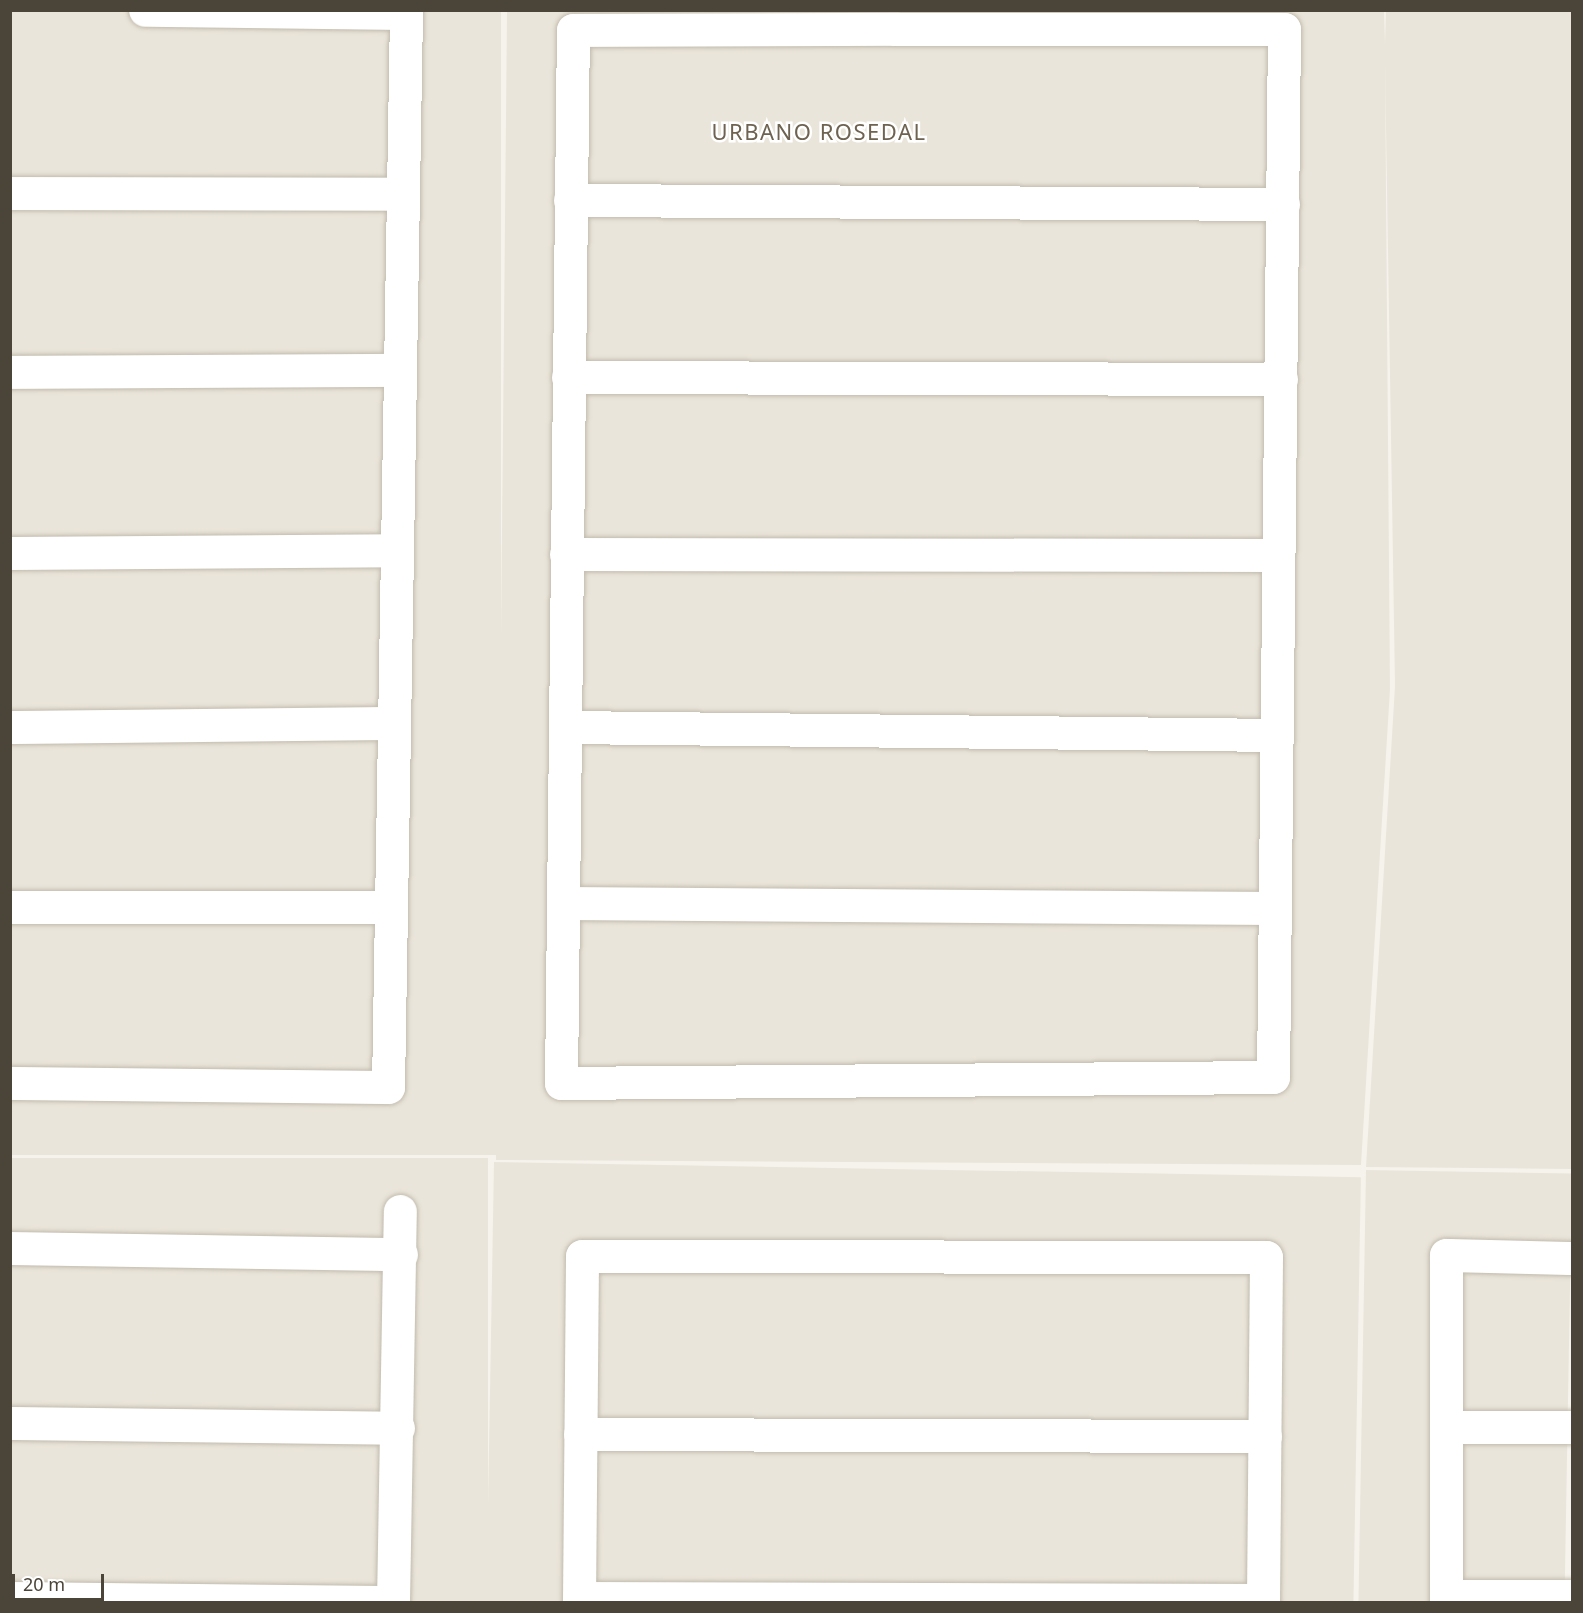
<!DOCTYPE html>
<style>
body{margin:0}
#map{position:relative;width:1583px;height:1613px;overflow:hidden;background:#f6f3ec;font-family:"Noto Sans",sans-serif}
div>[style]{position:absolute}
.residential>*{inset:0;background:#eae5da;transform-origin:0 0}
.roads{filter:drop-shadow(0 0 2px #c2bbae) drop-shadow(0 0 2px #c2bbae)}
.street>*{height:33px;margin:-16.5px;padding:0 16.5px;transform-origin:16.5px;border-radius:16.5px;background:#fff}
span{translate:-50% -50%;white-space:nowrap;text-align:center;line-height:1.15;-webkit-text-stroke:5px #fff;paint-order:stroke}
.quarter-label{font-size:22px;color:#6e6250;letter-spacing:1.5px}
.frame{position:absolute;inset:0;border:12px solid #4b4439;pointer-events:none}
.scale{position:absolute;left:12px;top:1574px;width:92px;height:27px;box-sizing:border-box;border:3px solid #4b4439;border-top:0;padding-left:8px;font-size:18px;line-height:21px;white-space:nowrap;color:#4b4439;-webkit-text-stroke:4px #fff;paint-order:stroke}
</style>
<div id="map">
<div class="residential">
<i style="clip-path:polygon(1384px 10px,1385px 44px,1386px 11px,1572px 11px,1572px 1169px,1366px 1167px,1395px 686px,1385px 64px,1390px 689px,1361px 1165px,496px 1160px,507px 11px)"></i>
<i style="left:11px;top:11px;width:490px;height:1144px"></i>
<i style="left:11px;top:1158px;width:477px;height:444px"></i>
<i style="left:494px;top:1162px;width:867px;height:440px;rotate:1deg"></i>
<i style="left:1366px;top:1170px;width:206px;height:432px;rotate:1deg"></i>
</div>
<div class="roads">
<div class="street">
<i style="left:895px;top:29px;width:389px"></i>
<i style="left:1284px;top:29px;width:1048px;rotate:90.6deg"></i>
<i style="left:1273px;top:1077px;width:712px;rotate:179.52deg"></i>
<i style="left:561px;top:1083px;width:1053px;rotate:-89.35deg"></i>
<i style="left:573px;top:30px;width:322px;rotate:-0.2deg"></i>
<i style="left:10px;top:193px;width:393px;rotate:0.1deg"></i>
<i style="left:570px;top:200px;width:713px;rotate:0.32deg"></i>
<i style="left:10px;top:372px;width:390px;rotate:-0.3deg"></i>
<i style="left:568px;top:377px;width:713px;rotate:0.16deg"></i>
<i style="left:10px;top:553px;width:387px;rotate:-0.4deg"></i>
<i style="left:566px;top:554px;width:712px;rotate:0.08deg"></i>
<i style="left:10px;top:727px;width:384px;rotate:-0.6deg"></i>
<i style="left:565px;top:727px;width:711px;rotate:0.64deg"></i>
<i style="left:563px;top:903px;width:711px;rotate:0.4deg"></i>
<i style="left:10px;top:907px;width:381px"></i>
<i style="left:10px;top:1083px;width:378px;rotate:0.6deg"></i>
<i style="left:388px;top:1087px;width:1074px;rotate:-89.04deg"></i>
<i style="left:406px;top:13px;width:261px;rotate:-179.3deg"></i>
<i style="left:10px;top:1248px;width:391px;rotate:0.9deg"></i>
<i style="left:10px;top:1423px;width:388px;rotate:0.7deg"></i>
<i style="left:1446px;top:1427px;width:126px"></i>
<i style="left:580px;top:1434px;width:685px;rotate:0.17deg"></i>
<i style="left:1446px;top:1596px;width:126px"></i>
<i style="left:10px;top:1598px;width:371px;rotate:0.6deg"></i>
<i style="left:579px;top:1598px;width:684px;rotate:0.17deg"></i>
<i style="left:393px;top:1602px;width:391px;rotate:-89deg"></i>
<i style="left:579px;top:1602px;width:346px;rotate:-89.5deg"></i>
<i style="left:582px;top:1256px;width:684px;rotate:0.08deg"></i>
<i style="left:1266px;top:1257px;width:345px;rotate:90.5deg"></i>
<i style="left:1446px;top:1602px;width:347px;rotate:-90deg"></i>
<i style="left:1446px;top:1255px;width:126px;rotate:1.4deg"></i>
</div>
</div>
<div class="quarter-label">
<span style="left:819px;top:132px">URBANO ROSEDAL</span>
</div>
<div class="frame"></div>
<div class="scale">20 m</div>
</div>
